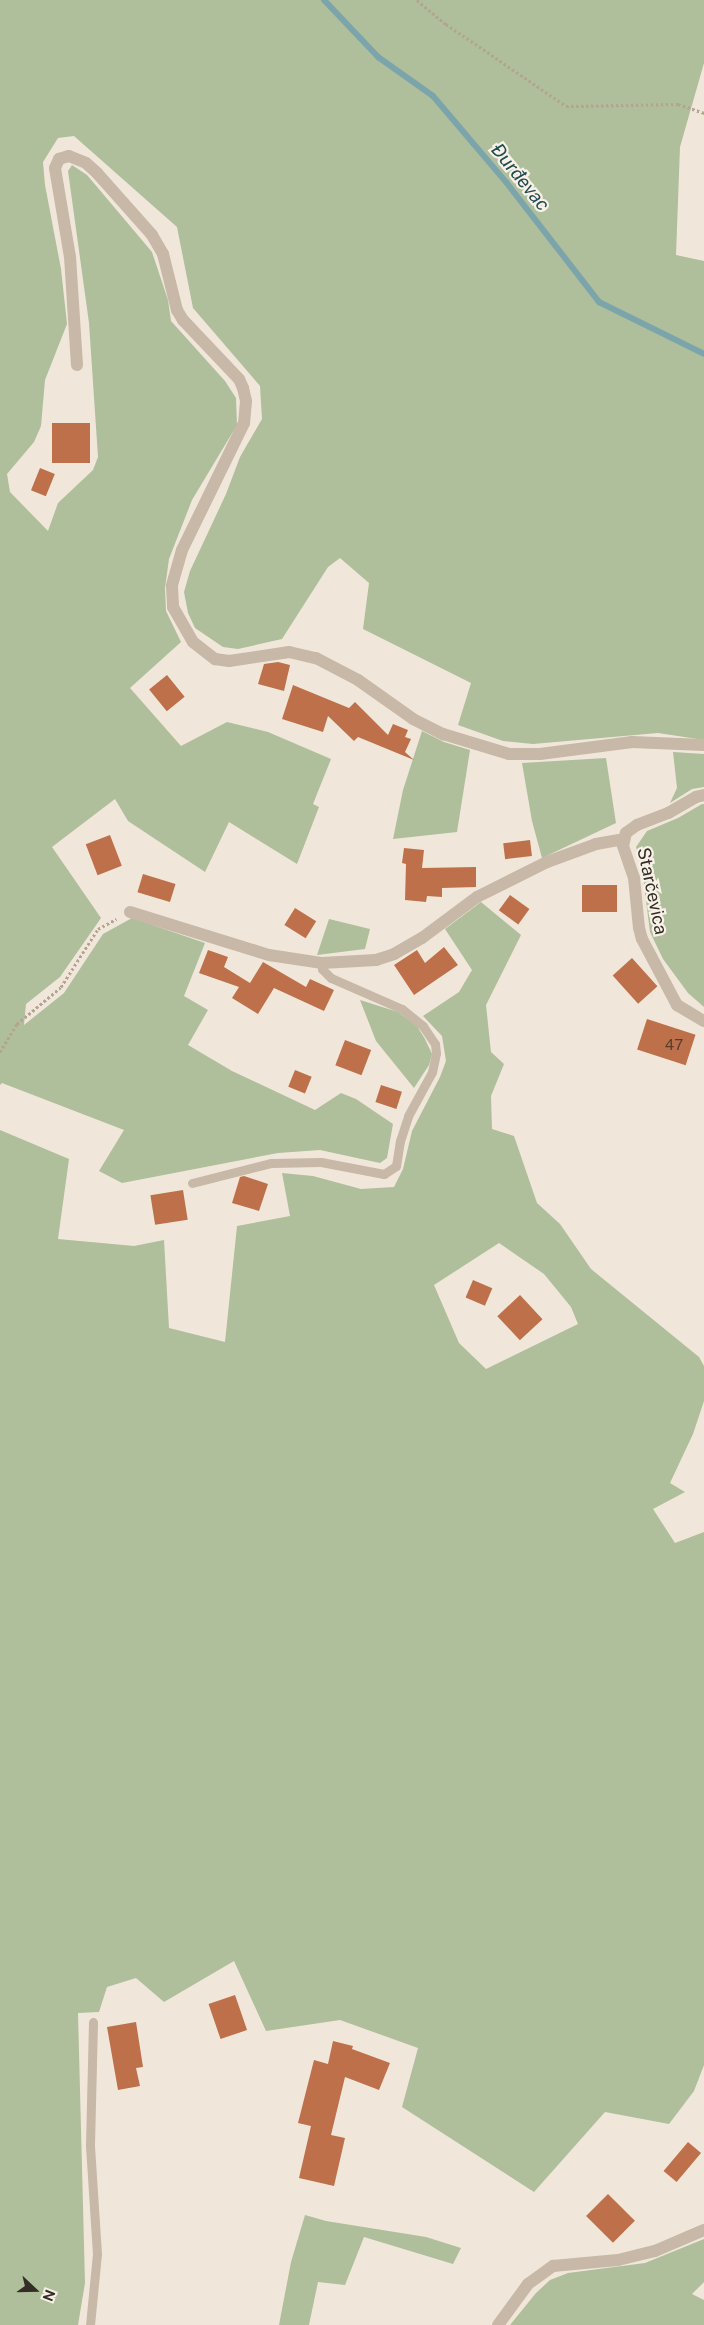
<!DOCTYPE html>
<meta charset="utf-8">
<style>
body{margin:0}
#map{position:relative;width:704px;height:2325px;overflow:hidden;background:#f0e7da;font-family:"Public Sans",sans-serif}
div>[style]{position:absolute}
.green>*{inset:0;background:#afbe9b}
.stream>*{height:6px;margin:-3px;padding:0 3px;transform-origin:3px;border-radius:3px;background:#7ba5ab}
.building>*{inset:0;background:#be704a;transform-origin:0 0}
.path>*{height:3px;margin-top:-1.5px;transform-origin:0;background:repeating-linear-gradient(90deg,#b3a391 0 2.5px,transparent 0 5px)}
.lane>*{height:9px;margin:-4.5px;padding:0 4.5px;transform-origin:4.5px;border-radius:4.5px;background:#c7b8a7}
.street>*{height:12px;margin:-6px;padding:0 6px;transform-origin:6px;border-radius:6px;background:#c7b8a7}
span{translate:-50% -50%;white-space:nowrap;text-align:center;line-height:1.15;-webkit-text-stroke:4.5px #f8f1e6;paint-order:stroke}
.number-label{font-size:15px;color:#563d30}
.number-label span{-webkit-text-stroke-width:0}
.street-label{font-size:18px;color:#342c27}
.water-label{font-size:19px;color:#1f4b53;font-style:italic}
.north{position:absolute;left:10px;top:2265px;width:50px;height:50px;-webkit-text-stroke:4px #f8f1e6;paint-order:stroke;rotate:111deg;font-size:14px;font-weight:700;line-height:20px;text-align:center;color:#342c27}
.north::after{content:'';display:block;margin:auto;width:18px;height:22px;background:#342c27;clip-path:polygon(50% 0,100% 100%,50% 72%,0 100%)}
</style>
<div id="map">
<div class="green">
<i style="clip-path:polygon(0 0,704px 0,704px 63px,680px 147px,676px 255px,704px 261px,704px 740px,658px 733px,533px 744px,503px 741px,458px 725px,471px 683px,363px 629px,369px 583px,340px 558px,328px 567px,282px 639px,238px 649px,223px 647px,195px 628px,188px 613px,184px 592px,190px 571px,226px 494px,240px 457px,262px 419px,260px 386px,193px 308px,177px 227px,74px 136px,58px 138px,43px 162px,45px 185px,61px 269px,67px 324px,45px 380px,41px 426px,34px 442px,7px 474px,10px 492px,48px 531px,58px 503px,93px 470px,98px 457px,89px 323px,68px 171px,72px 165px,87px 175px,152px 252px,168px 300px,171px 321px,225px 381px,236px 398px,237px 425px,192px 500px,169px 559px,165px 588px,166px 611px,181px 642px,130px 688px,181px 746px,227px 722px,268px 732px,331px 759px,313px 804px,319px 807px,297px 864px,229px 822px,205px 872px,128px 821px,115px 799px,52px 847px,101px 918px,60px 977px,26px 1004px,24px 1025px,64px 993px,103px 934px,132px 918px,205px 943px,184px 996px,208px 1010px,188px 1045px,232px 1071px,315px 1110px,341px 1093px,356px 1099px,393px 1124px,387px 1158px,380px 1163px,320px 1150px,278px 1153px,122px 1183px,99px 1171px,124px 1130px,2px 1083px,0 1085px)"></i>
<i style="clip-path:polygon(422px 731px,444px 742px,470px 750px,457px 832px,393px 839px,403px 790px)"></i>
<i style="clip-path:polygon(673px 752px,704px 754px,704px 787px,692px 789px,670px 803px,677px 788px)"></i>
<i style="clip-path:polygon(606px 758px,616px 823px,542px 858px,532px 821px,522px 763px)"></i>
<i style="clip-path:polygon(702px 804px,704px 804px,704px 1007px,688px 993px,663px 959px,650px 932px,642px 869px,636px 847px,647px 831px,678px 818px)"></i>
<i style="clip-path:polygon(evenodd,481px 902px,521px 935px,486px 1005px,491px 1052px,504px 1064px,491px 1096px,492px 1129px,514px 1136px,537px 1203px,560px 1224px,591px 1269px,699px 1357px,704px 1366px,704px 1401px,693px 1434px,670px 1483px,685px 1492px,653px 1509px,675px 1543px,704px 1532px,704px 2065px,694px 2091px,669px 2124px,605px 2112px,534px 2192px,402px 2107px,418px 2048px,340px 2020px,266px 2031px,234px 1961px,164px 2002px,136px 1978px,107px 1987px,99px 2012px,78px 2013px,85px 2283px,78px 2325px,0 2325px,0 1130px,69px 1159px,58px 1239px,134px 1246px,164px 1240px,169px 1328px,225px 1342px,237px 1226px,290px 1216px,282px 1173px,313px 1176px,361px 1189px,394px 1187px,403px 1169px,412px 1131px,440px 1077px,446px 1061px,442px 1036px,423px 1016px,459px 992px,472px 970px,445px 929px,481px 902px,499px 1243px,544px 1274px,571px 1307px,578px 1324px,486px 1369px,459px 1343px,434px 1285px,499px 1243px)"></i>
<i style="clip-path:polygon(329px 919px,370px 929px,365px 949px,317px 955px)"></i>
<i style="clip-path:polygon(360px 1000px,398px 1012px,417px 1026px,425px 1039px,432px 1054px,429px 1065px,414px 1088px,376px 1041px)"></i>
<i style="clip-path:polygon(305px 2215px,326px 2221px,426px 2237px,461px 2248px,453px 2264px,364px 2237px,345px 2285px,318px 2282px,309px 2325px,279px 2325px,291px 2262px)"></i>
<i style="clip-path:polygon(704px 2239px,704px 2282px,692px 2294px,704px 2300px,704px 2325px,510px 2325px,536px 2293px,550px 2280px,568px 2273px,645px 2263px)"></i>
</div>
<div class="stream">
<i style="left:324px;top:0;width:79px;rotate:46.5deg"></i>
<i style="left:378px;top:57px;width:67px;rotate:35.3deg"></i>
<i style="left:433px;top:96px;width:113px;rotate:49.7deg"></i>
<i style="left:506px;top:182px;width:152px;rotate:52.2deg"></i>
<i style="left:599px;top:302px;width:117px;rotate:26.3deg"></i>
</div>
<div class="building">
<i style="left:52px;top:423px;width:38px;height:40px"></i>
<i style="left:40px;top:468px;width:16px;height:24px;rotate:22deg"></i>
<i style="clip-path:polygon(278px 662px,290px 665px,284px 691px,258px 684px,264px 664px)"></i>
<i style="left:167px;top:675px;width:28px;height:23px;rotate:51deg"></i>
<i style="clip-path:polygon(293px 685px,349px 708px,355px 702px,388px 735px,393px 724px,408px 730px,405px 737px,411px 739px,405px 752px,414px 760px,358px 737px,354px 741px,328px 716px,323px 732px,282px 719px)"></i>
<i style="left:110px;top:835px;width:33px;height:26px;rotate:69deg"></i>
<i style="left:530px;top:840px;width:16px;height:27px;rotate:83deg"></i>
<i style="clip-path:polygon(404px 848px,424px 850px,422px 868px,476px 867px,476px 887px,442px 888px,442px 897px,427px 896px,426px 902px,405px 900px,406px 864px,402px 863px)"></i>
<i style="left:143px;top:874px;width:34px;height:19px;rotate:17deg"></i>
<i style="left:617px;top:885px;width:27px;height:35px;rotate:90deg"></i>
<i style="left:510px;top:895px;width:24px;height:19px;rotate:36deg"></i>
<i style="left:295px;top:908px;width:25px;height:20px;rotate:32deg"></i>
<i style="clip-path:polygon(444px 947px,458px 965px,414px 995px,394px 965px,417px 950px,425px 963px)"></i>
<i style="clip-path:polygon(208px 950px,228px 957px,224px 967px,250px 983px,263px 962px,306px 987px,310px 979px,334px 990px,324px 1011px,274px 988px,258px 1014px,232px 998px,239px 987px,199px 973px)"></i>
<i style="left:632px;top:958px;width:38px;height:26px;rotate:48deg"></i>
<i style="left:647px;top:1019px;width:51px;height:32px;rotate:18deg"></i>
<i style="left:345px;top:1040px;width:28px;height:27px;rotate:21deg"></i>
<i style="left:295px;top:1070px;width:18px;height:18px;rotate:22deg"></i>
<i style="left:381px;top:1085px;width:22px;height:18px;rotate:18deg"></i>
<i style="clip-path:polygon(244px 1176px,268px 1184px,259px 1211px,232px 1203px,240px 1177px)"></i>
<i style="left:183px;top:1190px;width:30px;height:33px;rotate:81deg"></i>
<i style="left:473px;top:1280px;width:21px;height:19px;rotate:23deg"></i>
<i style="left:520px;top:1295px;width:33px;height:31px;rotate:47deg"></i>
<i style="left:235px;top:1995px;width:37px;height:28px;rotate:71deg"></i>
<i style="clip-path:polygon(136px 2022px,143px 2067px,136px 2068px,140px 2086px,118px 2090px,107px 2027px)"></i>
<i style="clip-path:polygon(333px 2041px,353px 2046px,352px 2049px,390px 2063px,379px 2090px,345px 2077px,331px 2135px,345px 2138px,334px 2186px,299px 2178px,311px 2126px,298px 2123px,314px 2060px,328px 2064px)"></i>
<i style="left:688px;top:2142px;width:17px;height:38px;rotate:40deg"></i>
<i style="left:608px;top:2194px;width:38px;height:31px;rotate:45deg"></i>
</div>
<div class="path">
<i style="left:417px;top:0;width:38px;rotate:40deg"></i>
<i style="left:446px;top:24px;width:145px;rotate:34.3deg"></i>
<i style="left:566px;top:106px;width:112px;rotate:-1deg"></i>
<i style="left:678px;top:104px;width:28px;rotate:19deg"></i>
<i style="left:0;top:1052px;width:33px;rotate:-59deg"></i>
<i style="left:17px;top:1024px;width:57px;rotate:-40.1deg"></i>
<i style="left:61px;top:987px;width:69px;rotate:-57.5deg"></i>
<i style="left:98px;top:929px;width:21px;rotate:-29deg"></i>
</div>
<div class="lane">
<i style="left:192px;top:1183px;width:81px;rotate:-14.2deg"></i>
<i style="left:271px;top:1163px;width:50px;rotate:-1.1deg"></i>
<i style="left:321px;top:1162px;width:64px;rotate:10.8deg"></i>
<i style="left:384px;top:1174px;width:14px;rotate:-34deg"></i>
<i style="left:396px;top:1166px;width:25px;rotate:-81deg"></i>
<i style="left:400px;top:1141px;width:26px;rotate:-72deg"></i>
<i style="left:408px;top:1116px;width:50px;rotate:-61.4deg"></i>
<i style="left:432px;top:1072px;width:19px;rotate:-78deg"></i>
<i style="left:436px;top:1053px;width:9px;rotate:-96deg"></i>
<i style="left:435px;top:1044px;width:22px;rotate:-124deg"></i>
<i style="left:423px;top:1026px;width:27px;rotate:-141deg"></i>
<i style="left:402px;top:1009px;width:77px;rotate:-156.4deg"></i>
<i style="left:331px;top:978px;width:13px;rotate:-135deg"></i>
<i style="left:322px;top:969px;width:6px;rotate:-90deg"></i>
<i style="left:90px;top:2325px;width:71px;rotate:-84.4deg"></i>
<i style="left:97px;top:2254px;width:109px;rotate:-93.7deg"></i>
<i style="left:90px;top:2145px;width:123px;rotate:-88.6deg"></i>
</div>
<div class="street">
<i style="left:77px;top:365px;width:108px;rotate:-93.7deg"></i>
<i style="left:70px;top:257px;width:90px;rotate:-99.6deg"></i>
<i style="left:55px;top:168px;width:10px;rotate:-66deg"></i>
<i style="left:59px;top:159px;width:10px;rotate:-17deg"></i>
<i style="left:69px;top:156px;width:18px;rotate:22deg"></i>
<i style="left:86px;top:163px;width:15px;rotate:42deg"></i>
<i style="left:97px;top:173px;width:83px;rotate:48.4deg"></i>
<i style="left:152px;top:235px;width:22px;rotate:60deg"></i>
<i style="left:163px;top:254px;width:58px;rotate:76deg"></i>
<i style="left:177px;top:310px;width:12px;rotate:59deg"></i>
<i style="left:183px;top:320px;width:81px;rotate:46.5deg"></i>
<i style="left:239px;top:379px;width:10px;rotate:66deg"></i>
<i style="left:243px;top:388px;width:13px;rotate:77deg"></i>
<i style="left:246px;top:401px;width:22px;rotate:95deg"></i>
<i style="left:244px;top:423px;width:141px;rotate:116deg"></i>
<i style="left:182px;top:550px;width:37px;rotate:106deg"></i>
<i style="left:172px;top:586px;width:21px;rotate:87deg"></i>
<i style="left:173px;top:607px;width:40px;rotate:60.3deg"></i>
<i style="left:193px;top:642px;width:28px;rotate:38deg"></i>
<i style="left:215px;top:659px;width:14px;rotate:8deg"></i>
<i style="left:229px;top:661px;width:61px;rotate:-8.5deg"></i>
<i style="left:289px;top:652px;width:28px;rotate:13deg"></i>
<i style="left:316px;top:658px;width:47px;rotate:27.6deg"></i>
<i style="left:358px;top:680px;width:67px;rotate:35.3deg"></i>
<i style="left:413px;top:719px;width:34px;rotate:27deg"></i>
<i style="left:443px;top:734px;width:69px;rotate:16.9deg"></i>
<i style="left:509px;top:754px;width:31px"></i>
<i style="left:540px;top:754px;width:93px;rotate:-7.4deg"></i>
<i style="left:632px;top:742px;width:72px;rotate:2.4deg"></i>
<i style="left:704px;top:795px;width:8px;rotate:166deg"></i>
<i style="left:696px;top:797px;width:32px;rotate:150deg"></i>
<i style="left:668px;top:813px;width:33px;rotate:159deg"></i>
<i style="left:637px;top:825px;width:14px;rotate:144deg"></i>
<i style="left:626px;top:833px;width:13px;rotate:103deg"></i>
<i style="left:623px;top:846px;width:34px;rotate:71deg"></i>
<i style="left:634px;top:878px;width:50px;rotate:84.3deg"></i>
<i style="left:639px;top:928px;width:11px;rotate:75deg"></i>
<i style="left:642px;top:939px;width:75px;rotate:62.1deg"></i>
<i style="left:677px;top:1005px;width:31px;rotate:31deg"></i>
<i style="left:130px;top:912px;width:145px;rotate:17.2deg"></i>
<i style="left:269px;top:955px;width:54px;rotate:8.6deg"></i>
<i style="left:322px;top:963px;width:54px;rotate:-3.2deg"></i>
<i style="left:376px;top:960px;width:19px;rotate:-18deg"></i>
<i style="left:394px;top:954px;width:32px;rotate:-30deg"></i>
<i style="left:422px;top:938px;width:69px;rotate:-36.7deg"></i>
<i style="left:477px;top:897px;width:78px;rotate:-26.6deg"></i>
<i style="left:547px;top:862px;width:52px;rotate:-20.2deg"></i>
<i style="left:596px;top:844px;width:28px;rotate:-10deg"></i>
<i style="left:498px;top:2325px;width:51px;rotate:-53.8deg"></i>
<i style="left:528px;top:2284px;width:31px;rotate:-36deg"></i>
<i style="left:553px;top:2266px;width:65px;rotate:-5.3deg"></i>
<i style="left:618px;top:2260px;width:38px;rotate:-14deg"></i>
<i style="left:655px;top:2251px;width:53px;rotate:-23.2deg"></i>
</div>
<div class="number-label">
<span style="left:674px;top:1045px">47</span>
</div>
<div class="street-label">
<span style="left:652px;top:891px;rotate:78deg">Starčevica</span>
</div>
<div class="water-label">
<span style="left:520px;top:177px;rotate:51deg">Đurđevac</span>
</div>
<div class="north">N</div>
</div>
